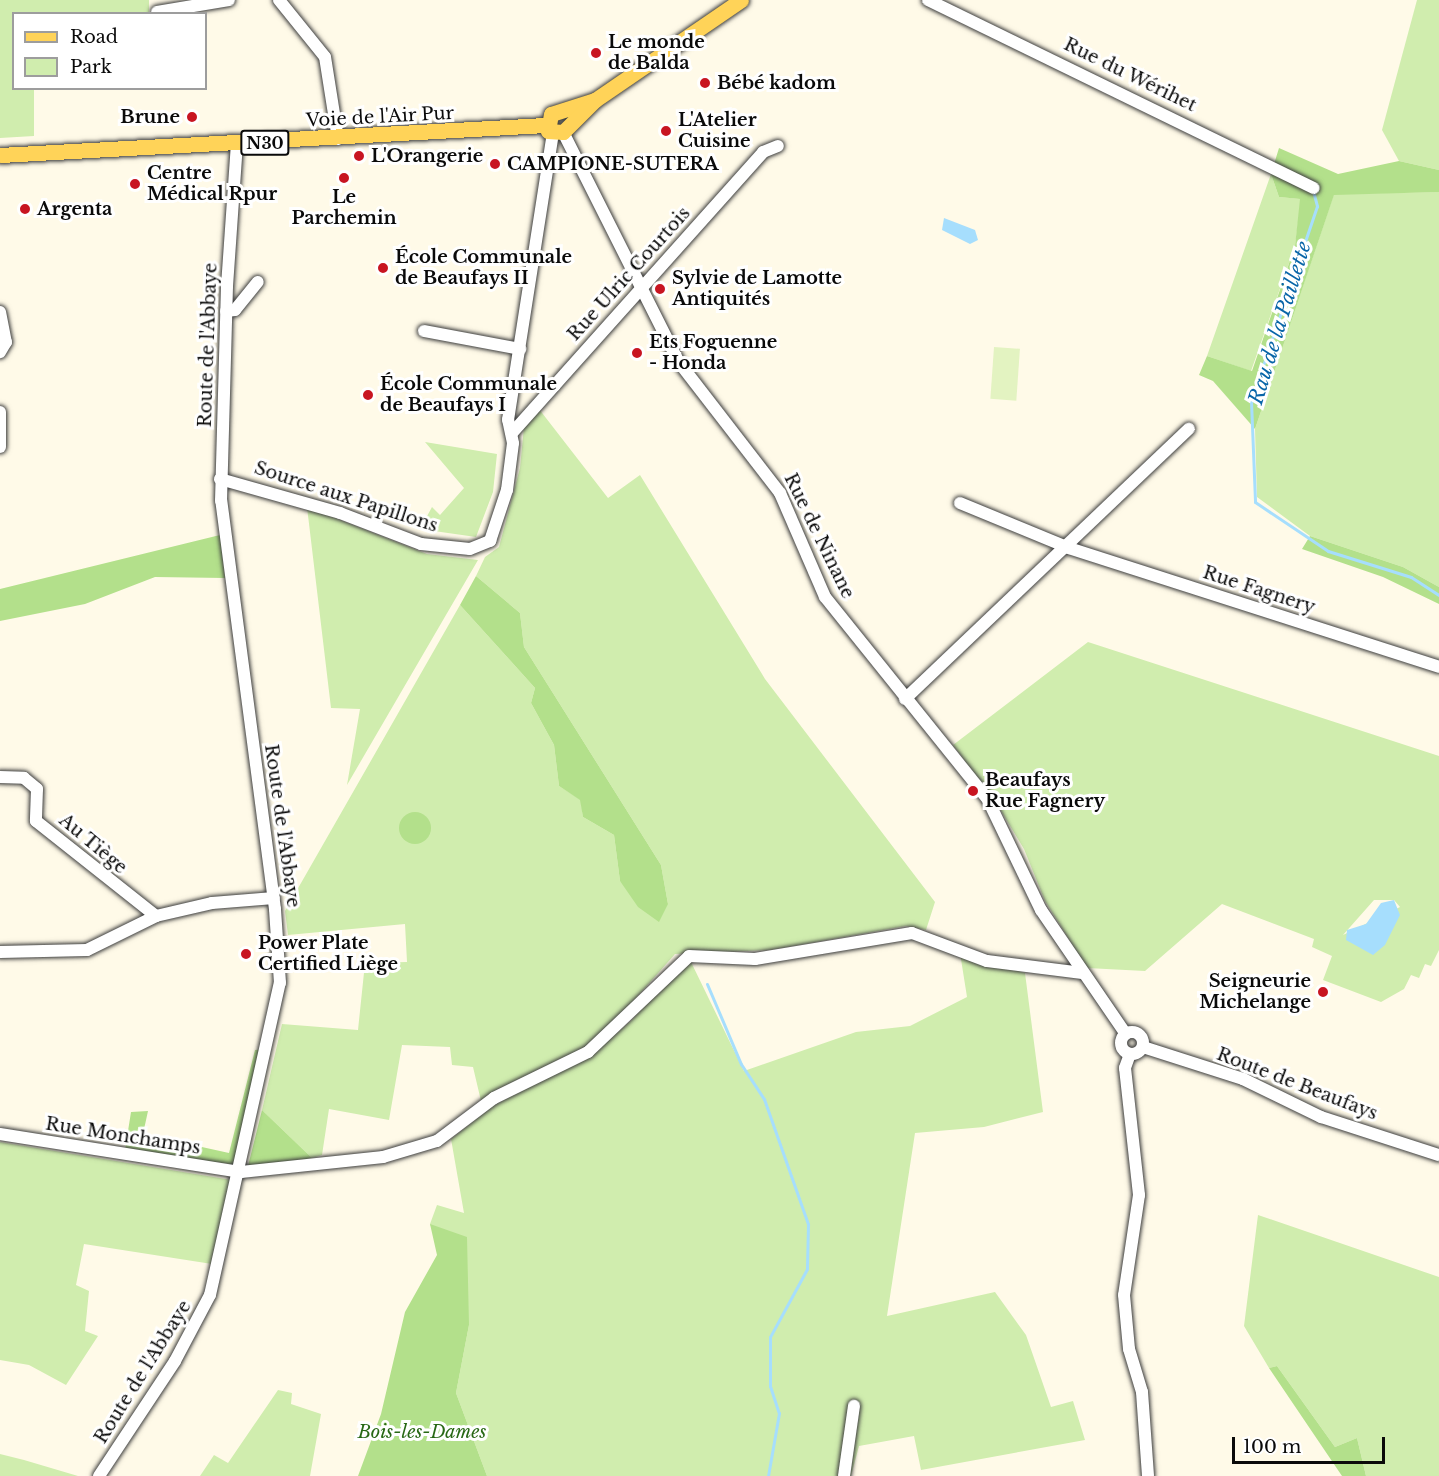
<!DOCTYPE html>
<meta charset="utf-8">
<style>
body{margin:0}
#map{position:relative;width:1439px;height:1476px;overflow:hidden;background:#fffae8;font-family:"Libre Baskerville",serif}
div>[style]{position:absolute}
.green>*{inset:0;background:#d0edae}
.forest>*{inset:0;background:#b3e08b}
.round{border-radius:50%}
.pitch>*{inset:0;background:#e3f3c1;transform-origin:0 0}
.water>*{inset:0;background:#a6defd}
.stream>*{height:3px;margin:-1.5px;padding:0 1.5px;transform-origin:1.5px;border-radius:1.5px;background:#a6defd}
.roads{filter:drop-shadow(0 0 2px #3d3d3d) drop-shadow(0 0 2px #3d3d3d)}
.minor>*{height:12px;margin:-6px;padding:0 6px;transform-origin:6px;border-radius:6px;background:#fff}
.minor>.ring{margin:-6px;padding:0;box-sizing:content-box;background:none;border:12px solid #fff;border-radius:50%}
.major>*{height:15px;margin:-7.5px;padding:0 7.5px;transform-origin:7.5px;border-radius:7.5px;background:#ffd358}
.dots>*{width:16px;height:16px;translate:-50% -50%;box-sizing:border-box;border:3px solid #fff;border-radius:50%}
span{translate:-50% -50%;white-space:nowrap;text-align:center;line-height:1.15;-webkit-text-stroke:6px #fff;paint-order:stroke}
.shield-label span{padding:2px 4px;background:#fff;border:2px solid;border-radius:4px;-webkit-text-stroke-width:0}
.shield-label{font-size:16px;color:#0a0a0a;font-weight:700}
.poi-label{font-size:18px;color:#0a0a0a;font-weight:700}
.left{translate:0 -50%;text-align:left}
.right{translate:-100% -50%;text-align:right}
.street-label{font-size:18px;color:#0a0a0a}
.park-label{font-size:18px;color:#286815;font-style:italic}
.water-label{font-size:20px;color:#0865a8;font-style:italic}
.legend{position:absolute;left:12px;top:12px;width:195px;height:78px;box-sizing:border-box;background:#fff;border:2px solid #9d9d9d;margin:0;padding:8px 10px;list-style:none;font-size:18px;color:#0a0a0a}
.legend li{display:flex;align-items:center;gap:12px;height:30px}
.legend b{width:30px;border:2px solid #9d9d9d}
.scale{position:absolute;left:1232px;top:1437px;width:153px;height:27px;box-sizing:border-box;border:3px solid #0a0a0a;border-top:0;padding-left:8px;font-size:18px;line-height:21px;white-space:nowrap;color:#0a0a0a;-webkit-text-stroke:4px #fff;paint-order:stroke}
</style>
<div id="map">
<div class="green">
<i style="clip-path:polygon(0 0,149px 0,149px 13px,14px 14px,14px 88px,34px 89px,34px 136px,0 138px)"></i>
<i style="clip-path:polygon(1417px 0,1439px 0,1439px 170px,1399px 161px,1382px 130px)"></i>
<i style="clip-path:polygon(1271px 174px,1279px 197px,1301px 199px,1295px 246px,1251px 371px,1207px 356px)"></i>
<i style="clip-path:polygon(1439px 192px,1439px 587px,1403px 567px,1310px 536px,1257px 497px,1255px 429px,1334px 194px)"></i>
<i style="clip-path:polygon(539px 409px,608px 498px,640px 475px,765px 679px,935px 902px,926px 930px,906px 926px,771px 950px,675px 954px,598px 1041px,481px 1101px,473px 1067px,452px 1065px,450px 1047px,402px 1045px,389px 1120px,329px 1109px,322px 1155px,312px 1158px,262px 1110px,282px 1024px,358px 1030px,365px 963px,407px 962px,405px 924px,288px 935px,285px 911px,460px 605px,535px 688px,531px 703px,554px 745px,559px 786px,581px 800px,583px 817px,614px 835px,620px 881px,668px 904px,661px 865px,524px 647px,520px 613px,476px 576px,485px 557px,499px 547px,520px 468px,524px 427px)"></i>
<i style="clip-path:polygon(425px 442px,497px 454px,493px 492px,476px 537px,420px 529px,432px 507px,440px 515px,464px 488px)"></i>
<i style="clip-path:polygon(307px 507px,427px 554px,478px 560px,347px 785px,360px 709px,331px 708px)"></i>
<i style="clip-path:polygon(evenodd,1088px 642px,1439px 756px,1439px 950px,1431px 966px,1425px 964px,1419px 978px,1411px 975px,1404px 989px,1381px 1002px,1323px 980px,1332px 956px,1312px 947px,1314px 939px,1222px 904px,1145px 971px,1087px 968px,1045px 901px,1024px 849px,995px 801px,953px 745px,1088px 642px,1374px 900px,1394px 900px,1400px 907px,1343px 935px,1374px 900px)"></i>
<i style="clip-path:polygon(960px 953px,1025px 973px,1043px 1112px,984px 1127px,915px 1133px,887px 1316px,995px 1292px,1026px 1335px,1051px 1407px,1073px 1401px,1085px 1440px,921px 1470px,914px 1436px,859px 1446px,851px 1476px,487px 1476px,456px 1393px,469px 1325px,430px 1224px,437px 1205px,464px 1213px,451px 1139px,493px 1106px,596px 1051px,632px 1020px,677px 967px,691px 962px,744px 1071px,856px 1032px,910px 1026px,967px 997px)"></i>
<i style="clip-path:polygon(0 1142px,232px 1180px,212px 1264px,84px 1244px,76px 1285px,89px 1291px,85px 1331px,98px 1336px,66px 1385px,29px 1365px,0 1360px)"></i>
<i style="clip-path:polygon(1258px 1215px,1439px 1277px,1439px 1476px,1366px 1476px,1357px 1438px,1335px 1447px,1277px 1366px,1269px 1368px,1244px 1326px)"></i>
<i style="clip-path:polygon(278px 1390px,292px 1393px,291px 1404px,321px 1414px,310px 1476px,200px 1476px,214px 1455px,228px 1463px)"></i>
<i style="clip-path:polygon(0 1454px,24px 1460px,78px 1476px,0 1476px)"></i>
</div>
<div class="forest">
<i style="clip-path:polygon(1279px 148px,1338px 174px,1399px 161px,1439px 170px,1439px 192px,1334px 195px,1255px 429px,1213px 381px,1199px 375px,1207px 356px,1252px 371px,1295px 246px,1300px 199px,1279px 197px,1271px 174px)"></i>
<i style="clip-path:polygon(220px 535px,225px 578px,155px 577px,85px 604px,0 621px,0 589px)"></i>
<i style="clip-path:polygon(1310px 536px,1403px 567px,1439px 587px,1439px 604px,1383px 577px,1302px 549px)"></i>
<i style="clip-path:polygon(476px 576px,520px 613px,524px 647px,661px 865px,668px 904px,659px 922px,638px 907px,620px 881px,614px 835px,583px 817px,580px 800px,559px 786px,554px 745px,531px 703px,535px 688px,460px 605px)"></i>
<i class="round" style="left:399px;top:812px;width:32px;height:32px"></i>
<i style="clip-path:polygon(264px 1049px,237px 1165px,125px 1150px,131px 1112px,148px 1111px,143px 1134px,229px 1153px,255px 1050px)"></i>
<i style="clip-path:polygon(262px 1110px,312px 1158px,247px 1170px)"></i>
<i style="clip-path:polygon(430px 1224px,467px 1237px,469px 1325px,456px 1393px,487px 1476px,358px 1476px,381px 1414px,405px 1312px,437px 1255px)"></i>
<i style="clip-path:polygon(1277px 1366px,1335px 1447px,1357px 1438px,1366px 1476px,1342px 1476px,1269px 1368px)"></i>
</div>
<div class="pitch">
<i style="left:994px;top:347px;width:26px;height:52px;rotate:4deg"></i>
</div>
<div class="water">
<i style="clip-path:polygon(944px 218px,975px 230px,978px 240px,970px 244px,942px 230px)"></i>
<i style="clip-path:polygon(1394px 900px,1400px 915px,1385px 945px,1373px 955px,1346px 940px,1347px 930px,1366px 924px,1381px 903px)"></i>
</div>
<div class="stream">
<i style="left:1313px;top:191px;width:16px;rotate:75deg"></i>
<i style="left:1317px;top:206px;width:206px;rotate:108.7deg"></i>
<i style="left:1251px;top:401px;width:101px;rotate:87.7deg"></i>
<i style="left:1255px;top:502px;width:88px;rotate:33.9deg"></i>
<i style="left:1328px;top:551px;width:87px;rotate:17.4deg"></i>
<i style="left:1411px;top:577px;width:33px;rotate:33deg"></i>
<i style="left:707px;top:984px;width:87px;rotate:67deg"></i>
<i style="left:741px;top:1064px;width:42px;rotate:56.7deg"></i>
<i style="left:764px;top:1099px;width:133px;rotate:70.6deg"></i>
<i style="left:808px;top:1224px;width:45px;rotate:91.3deg"></i>
<i style="left:807px;top:1269px;width:77px;rotate:118.6deg"></i>
<i style="left:770px;top:1337px;width:49px;rotate:90deg"></i>
<i style="left:770px;top:1386px;width:28px;rotate:72deg"></i>
<i style="left:779px;top:1413px;width:64px;rotate:99.9deg"></i>
</div>
<div class="roads">
<div class="minor">
<i style="left:279px;top:0;width:73px;rotate:51.1deg"></i>
<i style="left:325px;top:57px;width:83px;rotate:81deg"></i>
<i style="left:928px;top:0;width:429px;rotate:26deg"></i>
<i style="left:157px;top:12px;width:73px;rotate:-9.5deg"></i>
<i style="left:563px;top:132px;width:256px;rotate:63.3deg"></i>
<i style="left:678px;top:361px;width:167px;rotate:52.3deg"></i>
<i style="left:780px;top:493px;width:113px;rotate:66.6deg"></i>
<i style="left:825px;top:597px;width:260px;rotate:51.2deg"></i>
<i style="left:988px;top:800px;width:122px;rotate:64.3deg"></i>
<i style="left:1041px;top:910px;width:150px;rotate:55.6deg"></i>
<i style="left:226px;top:311px;width:9px;rotate:-6deg"></i>
<i style="left:235px;top:310px;width:36px;rotate:-51deg"></i>
<i style="left:0;top:312px;width:31px;rotate:79deg"></i>
<i style="left:6px;top:342px;width:12px;rotate:121deg"></i>
<i style="left:424px;top:331px;width:98px;rotate:10.6deg"></i>
<i style="left:0;top:412px;width:35px;rotate:90deg"></i>
<i style="left:512px;top:433px;width:377px;rotate:-48.2deg"></i>
<i style="left:763px;top:152px;width:16px;rotate:-22deg"></i>
<i style="left:220px;top:479px;width:125px;rotate:15.8deg"></i>
<i style="left:340px;top:513px;width:87px;rotate:20.9deg"></i>
<i style="left:421px;top:544px;width:49px;rotate:5.8deg"></i>
<i style="left:470px;top:549px;width:22px;rotate:-22deg"></i>
<i style="left:490px;top:541px;width:54px;rotate:-71.6deg"></i>
<i style="left:507px;top:490px;width:47px;rotate:-82.7deg"></i>
<i style="left:513px;top:443px;width:24px;rotate:-102deg"></i>
<i style="left:508px;top:420px;width:290px;rotate:-81.1deg"></i>
<i style="left:960px;top:503px;width:118px;rotate:22.4deg"></i>
<i style="left:1069px;top:548px;width:389px;rotate:17.8deg"></i>
<i style="left:905px;top:699px;width:392px;rotate:-43.6deg"></i>
<i style="left:0;top:777px;width:24px;rotate:2deg"></i>
<i style="left:24px;top:778px;width:17px;rotate:40deg"></i>
<i style="left:37px;top:789px;width:32px;rotate:92deg"></i>
<i style="left:36px;top:821px;width:153px;rotate:38.4deg"></i>
<i style="left:156px;top:916px;width:57px;rotate:-13.1deg"></i>
<i style="left:212px;top:903px;width:62px;rotate:-4.6deg"></i>
<i style="left:0;top:952px;width:87px;rotate:-1.3deg"></i>
<i style="left:87px;top:950px;width:77px;rotate:-26.2deg"></i>
<i class="ring" style="left:1121px;top:1032px;width:10px;height:10px"></i>
<i style="left:1143px;top:1047px;width:105px;rotate:17.7deg"></i>
<i style="left:1243px;top:1079px;width:87px;rotate:26deg"></i>
<i style="left:1321px;top:1117px;width:124px;rotate:17.9deg"></i>
<i style="left:1130px;top:1054px;width:15px;rotate:110deg"></i>
<i style="left:1125px;top:1068px;width:128px;rotate:83.7deg"></i>
<i style="left:1139px;top:1195px;width:101px;rotate:98.5deg"></i>
<i style="left:1124px;top:1295px;width:54px;rotate:84.7deg"></i>
<i style="left:1129px;top:1349px;width:45px;rotate:73.2deg"></i>
<i style="left:1142px;top:1392px;width:84px;rotate:85.9deg"></i>
<i style="left:0;top:1134px;width:244px;rotate:9deg"></i>
<i style="left:241px;top:1172px;width:143px;rotate:-6deg"></i>
<i style="left:383px;top:1157px;width:56px;rotate:-16.5deg"></i>
<i style="left:437px;top:1141px;width:71px;rotate:-37deg"></i>
<i style="left:494px;top:1098px;width:105px;rotate:-26.1deg"></i>
<i style="left:588px;top:1052px;width:139px;rotate:-43.5deg"></i>
<i style="left:689px;top:956px;width:66px;rotate:2.6deg"></i>
<i style="left:755px;top:959px;width:159px;rotate:-9.4deg"></i>
<i style="left:912px;top:933px;width:80px;rotate:20.5deg"></i>
<i style="left:987px;top:961px;width:96px;rotate:7.2deg"></i>
<i style="left:99px;top:1476px;width:138px;rotate:-56.5deg"></i>
<i style="left:175px;top:1361px;width:75px;rotate:-62.1deg"></i>
<i style="left:210px;top:1295px;width:320px;rotate:-77.4deg"></i>
<i style="left:280px;top:983px;width:74px;rotate:-93.9deg"></i>
<i style="left:275px;top:909px;width:412px;rotate:-97.5deg"></i>
<i style="left:221px;top:501px;width:215px;rotate:-88.4deg"></i>
<i style="left:227px;top:286px;width:142px;rotate:-86deg"></i>
<i style="left:844px;top:1476px;width:71px;rotate:-81.9deg"></i>
</div>
<div class="major">
<i style="left:595px;top:100px;width:46px;rotate:162.3deg"></i>
<i style="left:551px;top:114px;width:17px;rotate:100deg"></i>
<i style="left:548px;top:131px;width:15px;rotate:4deg"></i>
<i style="left:563px;top:132px;width:45px;rotate:-45deg"></i>
<i style="left:595px;top:100px;width:177px;rotate:-34.4deg"></i>
<i style="left:0;top:155px;width:546px;rotate:-3.15deg"></i>
</div>
</div>
<div class="dots">
<i style="left:596px;top:53px;background:#c81521"></i>
<i style="left:705px;top:83px;background:#c81521"></i>
<i style="left:192px;top:117px;background:#c81521"></i>
<i style="left:666px;top:131px;background:#c81521"></i>
<i style="left:359px;top:156px;background:#c81521"></i>
<i style="left:495px;top:164px;background:#c81521"></i>
<i style="left:344px;top:178px;background:#c81521"></i>
<i style="left:135px;top:184px;background:#c81521"></i>
<i style="left:25px;top:209px;background:#c81521"></i>
<i style="left:383px;top:268px;background:#c81521"></i>
<i style="left:660px;top:289px;background:#c81521"></i>
<i style="left:637px;top:353px;background:#c81521"></i>
<i style="left:368px;top:395px;background:#c81521"></i>
<i style="left:973px;top:791px;background:#c81521"></i>
<i style="left:246px;top:954px;background:#c81521"></i>
<i style="left:1323px;top:992px;background:#c81521"></i>
</div>
<div class="shield-label">
<span style="left:265px;top:143px">N30</span>
</div>
<div class="poi-label">
<span class="left" style="left:608px;top:53px">Le monde<br>de Balda</span>
<span class="left" style="left:717px;top:83px">Bébé kadom</span>
<span class="right" style="left:180px;top:117px">Brune</span>
<span class="left" style="left:678px;top:131px">L'Atelier<br>Cuisine</span>
<span class="left" style="left:371px;top:156px">L'Orangerie</span>
<span class="left" style="left:507px;top:164px">CAMPIONE-SUTERA</span>
<span class="left" style="left:147px;top:184px">Centre<br>Médical Rpur</span>
<span style="left:344px;top:208px">Le<br>Parchemin</span>
<span class="left" style="left:37px;top:209px">Argenta</span>
<span class="left" style="left:395px;top:268px">École Communale<br>de Beaufays II</span>
<span class="left" style="left:672px;top:289px">Sylvie de Lamotte<br>Antiquités</span>
<span class="left" style="left:649px;top:353px">Ets Foguenne<br>- Honda</span>
<span class="left" style="left:380px;top:395px">École Communale<br>de Beaufays I</span>
<span class="left" style="left:985px;top:791px">Beaufays<br>Rue Fagnery</span>
<span class="left" style="left:258px;top:954px">Power Plate<br>Certified Liège</span>
<span class="right" style="left:1311px;top:992px">Seigneurie<br>Michelange</span>
</div>
<div class="street-label">
<span style="left:1130px;top:75px;rotate:26deg">Rue du Wérihet</span>
<span style="left:380px;top:117px;rotate:-3deg">Voie de l'Air Pur</span>
<span style="left:629px;top:274px;rotate:-48deg">Rue Ulric Courtois</span>
<span style="left:208px;top:345px;rotate:-88deg">Route de l'Abbaye</span>
<span style="left:346px;top:497px;rotate:18deg">Source aux Papillons</span>
<span style="left:819px;top:536px;rotate:64deg">Rue de Ninane</span>
<span style="left:1259px;top:590px;rotate:18deg">Rue Fagnery</span>
<span style="left:282px;top:826px;rotate:82deg">Route de l'Abbaye</span>
<span style="left:93px;top:844px;rotate:40deg">Au Tiège</span>
<span style="left:1297px;top:1084px;rotate:21deg">Route de Beaufays</span>
<span style="left:123px;top:1136px;rotate:9deg">Rue Monchamps</span>
<span style="left:143px;top:1372px;rotate:-58deg">Route de l'Abbaye</span>
</div>
<div class="park-label">
<span style="left:422px;top:1432px">Bois-les-Dames</span>
</div>
<div class="water-label">
<span style="left:1280px;top:323px;rotate:-73deg">Rau de la Paillette</span>
</div>
<ul class="legend">
<li><b style="height:8px;background:#ffd358"></b>Road</li>
<li><b style="height:16px;background:#d0edae"></b>Park</li>
</ul>
<div class="scale">100 m</div>
</div>
